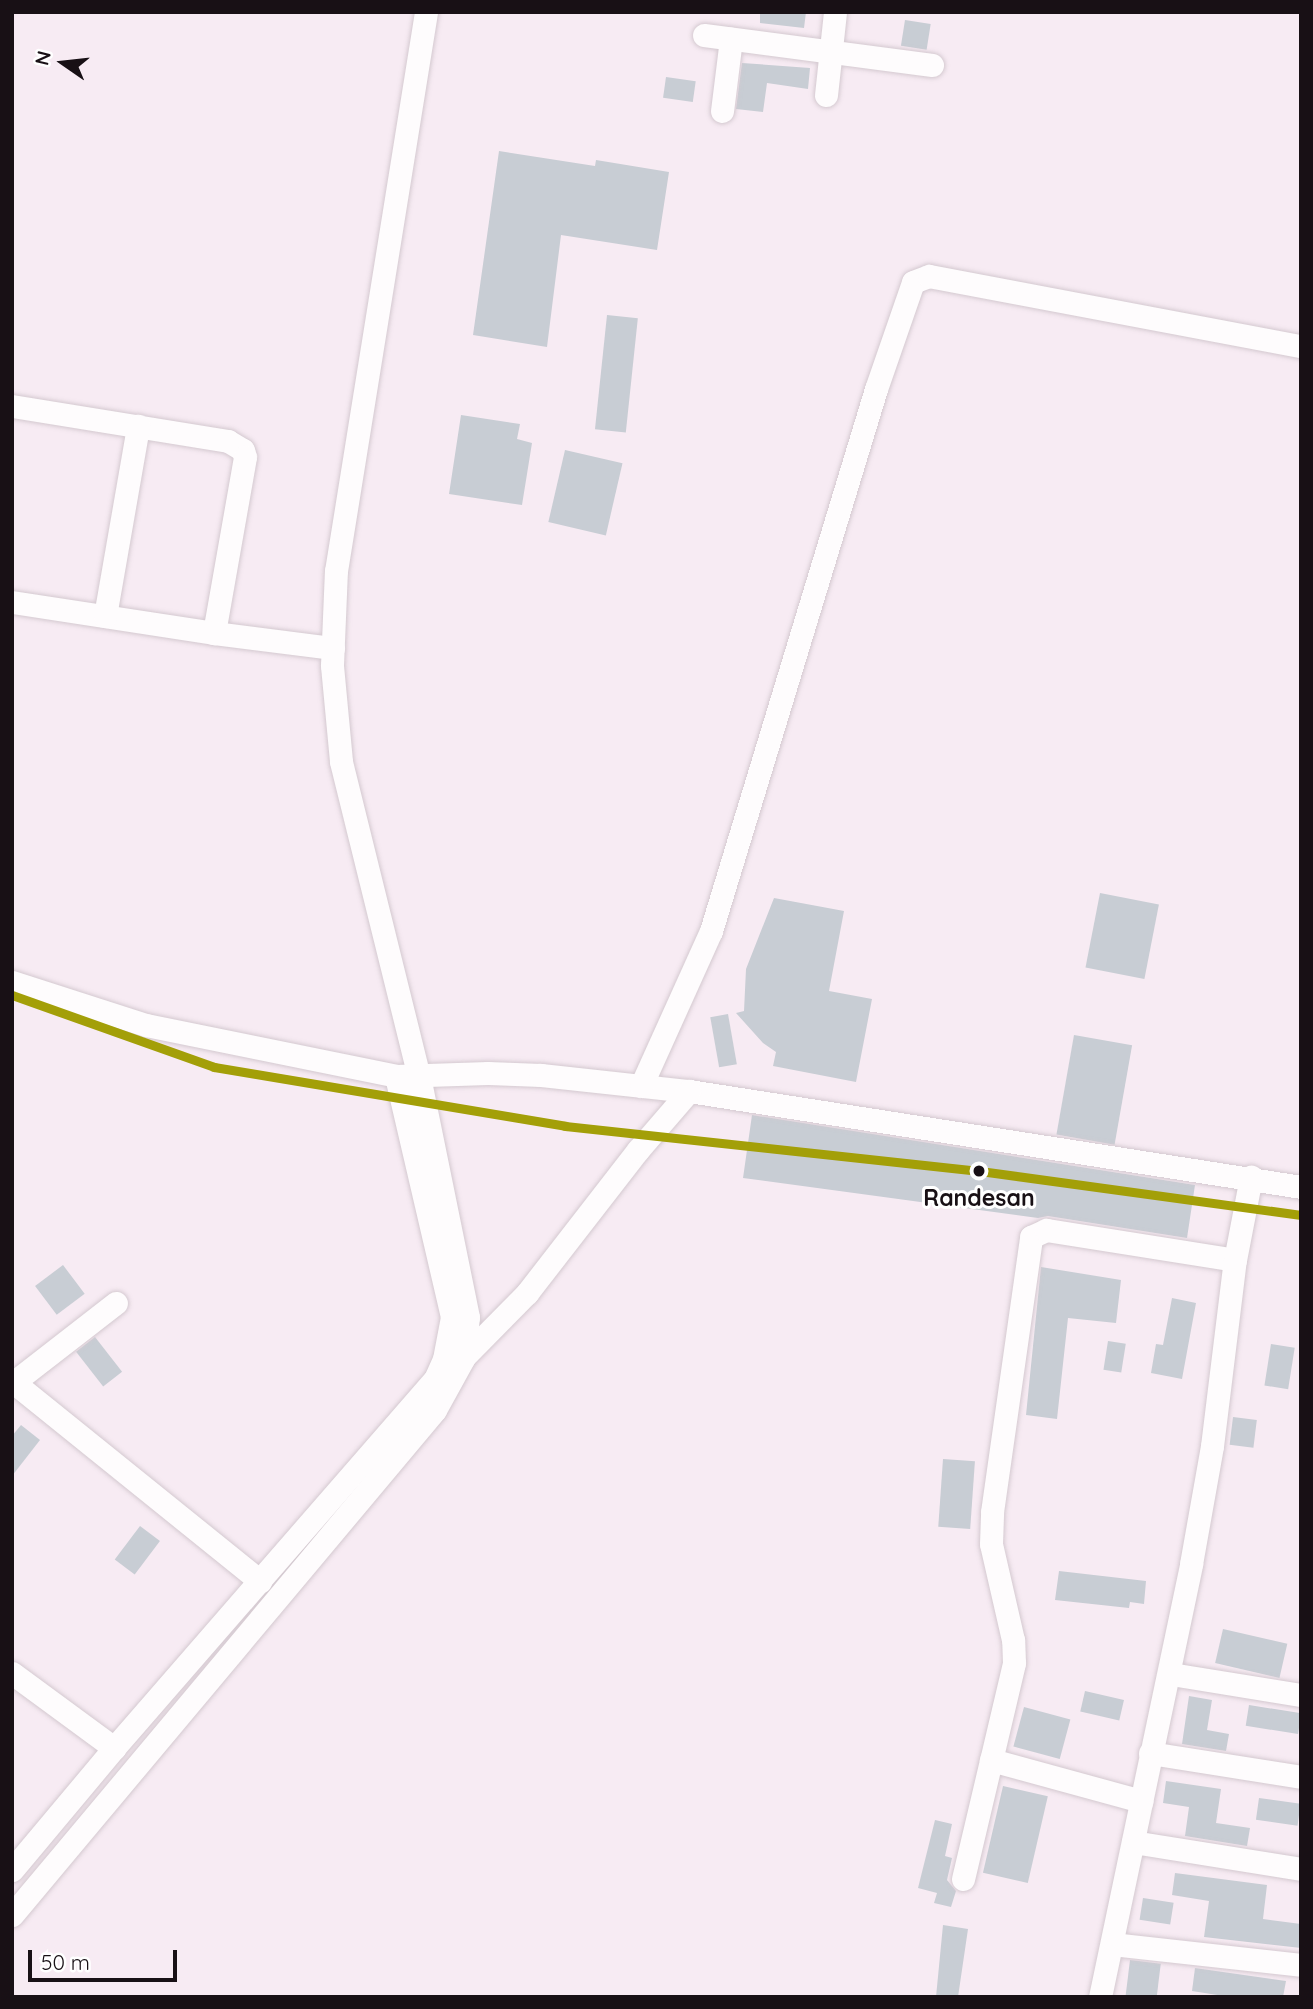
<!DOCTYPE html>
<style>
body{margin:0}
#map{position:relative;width:1313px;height:2009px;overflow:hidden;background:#f7ebf3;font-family:Quicksand,sans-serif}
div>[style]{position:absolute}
.building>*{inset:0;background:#c8cdd4;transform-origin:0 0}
.roads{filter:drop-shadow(0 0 2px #d4c9d0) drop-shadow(0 0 2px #d4c9d0)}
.minor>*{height:23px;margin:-11.5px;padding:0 11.5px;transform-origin:11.5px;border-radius:11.5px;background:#fefcfd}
.metro-1>*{height:9px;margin:-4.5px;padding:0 4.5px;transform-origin:4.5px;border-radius:4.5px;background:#a39f08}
.dots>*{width:19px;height:19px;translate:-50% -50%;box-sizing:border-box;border:4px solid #fff;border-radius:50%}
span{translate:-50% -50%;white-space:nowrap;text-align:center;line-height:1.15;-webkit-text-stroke:6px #fff;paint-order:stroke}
.stop-label{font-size:23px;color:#181015;font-weight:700}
.frame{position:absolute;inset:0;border:14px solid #181015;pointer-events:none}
.north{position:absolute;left:28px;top:28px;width:70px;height:70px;-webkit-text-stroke:5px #fff;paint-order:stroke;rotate:284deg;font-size:19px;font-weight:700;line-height:28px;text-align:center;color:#181015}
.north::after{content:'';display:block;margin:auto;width:24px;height:32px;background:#181015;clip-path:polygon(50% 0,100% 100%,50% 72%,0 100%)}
.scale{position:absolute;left:28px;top:1950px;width:149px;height:32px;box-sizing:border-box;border:4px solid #181015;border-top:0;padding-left:9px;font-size:21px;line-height:24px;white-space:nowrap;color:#181015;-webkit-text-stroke:5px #fff;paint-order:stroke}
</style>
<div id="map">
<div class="building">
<i style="clip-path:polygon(760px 12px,806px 12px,804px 28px,760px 23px)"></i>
<i style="left:905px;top:20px;width:26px;height:26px;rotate:9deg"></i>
<i style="clip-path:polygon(742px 63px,810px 68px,808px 89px,767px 83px,763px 112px,736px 109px)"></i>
<i style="left:666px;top:77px;width:30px;height:21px;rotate:8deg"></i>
<i style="clip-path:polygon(499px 151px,595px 166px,596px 160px,669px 172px,657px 250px,561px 235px,547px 347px,473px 335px)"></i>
<i style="left:607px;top:315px;width:31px;height:115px;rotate:6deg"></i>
<i style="clip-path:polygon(461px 415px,520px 424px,517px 439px,532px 443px,522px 505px,449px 494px)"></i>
<i style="left:565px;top:450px;width:59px;height:74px;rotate:13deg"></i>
<i style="left:1100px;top:893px;width:60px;height:76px;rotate:11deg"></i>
<i style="clip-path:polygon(774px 898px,844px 911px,829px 991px,872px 999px,856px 1082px,773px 1066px,776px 1052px,763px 1043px,736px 1013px,744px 1011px,746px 969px)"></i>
<i style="left:728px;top:1014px;width:51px;height:18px;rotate:80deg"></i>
<i style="left:1074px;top:1035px;width:59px;height:101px;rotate:10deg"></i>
<i style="clip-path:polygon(752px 1115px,1195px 1185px,1187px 1238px,1048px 1216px,1038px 1218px,743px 1178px)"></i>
<i style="left:63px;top:1265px;width:36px;height:35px;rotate:53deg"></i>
<i style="clip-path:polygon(1041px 1267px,1121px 1280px,1116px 1323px,1068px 1318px,1057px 1419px,1026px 1415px)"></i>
<i style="clip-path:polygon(1172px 1298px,1196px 1303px,1182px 1379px,1151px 1373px,1156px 1344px,1163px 1345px)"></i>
<i style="left:95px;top:1337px;width:44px;height:24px;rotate:52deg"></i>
<i style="left:1108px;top:1341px;width:18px;height:29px;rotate:9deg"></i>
<i style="left:1271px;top:1344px;width:24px;height:42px;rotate:9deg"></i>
<i style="left:1233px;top:1417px;width:24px;height:28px;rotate:7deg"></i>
<i style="clip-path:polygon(21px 1425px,40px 1440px,12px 1476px,12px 1436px)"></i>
<i style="left:943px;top:1459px;width:32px;height:68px;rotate:4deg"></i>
<i style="left:140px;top:1526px;width:25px;height:42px;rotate:37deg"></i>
<i style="clip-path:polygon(1059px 1571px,1146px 1581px,1144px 1604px,1130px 1602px,1129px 1608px,1055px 1600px)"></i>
<i style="left:1223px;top:1629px;width:66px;height:35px;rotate:13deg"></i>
<i style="left:1085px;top:1691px;width:40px;height:21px;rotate:13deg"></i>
<i style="clip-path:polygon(1189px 1696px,1212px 1700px,1207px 1730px,1229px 1734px,1226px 1751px,1182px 1744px)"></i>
<i style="left:1249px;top:1705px;width:53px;height:21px;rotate:9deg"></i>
<i style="left:1024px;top:1707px;width:48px;height:41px;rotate:15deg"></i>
<i style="clip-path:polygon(1166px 1781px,1221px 1789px,1216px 1823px,1250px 1828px,1247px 1846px,1185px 1836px,1189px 1807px,1163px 1803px)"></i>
<i style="left:1003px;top:1786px;width:46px;height:89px;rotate:13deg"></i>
<i style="left:1259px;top:1798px;width:42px;height:22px;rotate:8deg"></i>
<i style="clip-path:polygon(935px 1820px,952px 1824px,945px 1856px,952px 1858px,947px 1880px,956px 1891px,951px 1907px,934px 1903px,937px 1893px,918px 1888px)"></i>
<i style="clip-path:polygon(1175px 1873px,1267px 1885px,1263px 1919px,1301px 1924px,1301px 1948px,1204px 1937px,1209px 1901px,1172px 1895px)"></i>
<i style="left:1143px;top:1898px;width:31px;height:22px;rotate:9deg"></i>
<i style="clip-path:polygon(943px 1925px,968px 1929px,958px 1997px,936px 1997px)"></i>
<i style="left:1130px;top:1960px;width:31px;height:37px;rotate:7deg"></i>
<i style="clip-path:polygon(1195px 1968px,1286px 1981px,1283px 1997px,1230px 1997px,1192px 1991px)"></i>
</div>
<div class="roads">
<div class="minor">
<i style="left:704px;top:35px;width:230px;rotate:7.5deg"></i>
<i style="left:826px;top:95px;width:83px;rotate:-83.8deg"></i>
<i style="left:722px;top:111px;width:73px;rotate:-82.9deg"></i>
<i style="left:12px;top:406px;width:219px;rotate:9.2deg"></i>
<i style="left:228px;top:441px;width:17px;rotate:31deg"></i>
<i style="left:243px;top:450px;width:7px;rotate:74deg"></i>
<i style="left:245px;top:457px;width:179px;rotate:100deg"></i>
<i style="left:12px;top:602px;width:204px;rotate:8.7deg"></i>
<i style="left:214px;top:633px;width:120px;rotate:7.2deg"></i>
<i style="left:105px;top:616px;width:193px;rotate:-80.1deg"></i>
<i style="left:12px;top:982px;width:141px;rotate:17.8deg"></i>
<i style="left:146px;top:1025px;width:255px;rotate:11.5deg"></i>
<i style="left:396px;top:1076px;width:92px;rotate:-1.9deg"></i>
<i style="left:488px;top:1073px;width:53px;rotate:2.2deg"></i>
<i style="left:541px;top:1075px;width:149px;rotate:6.2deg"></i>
<i style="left:689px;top:1091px;width:619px;rotate:8.91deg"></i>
<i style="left:641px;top:1086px;width:170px;rotate:-65.7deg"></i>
<i style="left:711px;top:931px;width:567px;rotate:-73.07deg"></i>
<i style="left:876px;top:389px;width:113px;rotate:-70.9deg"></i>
<i style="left:913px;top:282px;width:17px;rotate:-21deg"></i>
<i style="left:929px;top:276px;width:379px;rotate:10.7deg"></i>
<i style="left:459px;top:1362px;width:97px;rotate:-45.4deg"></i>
<i style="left:527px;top:1293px;width:181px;rotate:-52.2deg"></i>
<i style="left:638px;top:1150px;width:78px;rotate:-49.2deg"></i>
<i style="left:12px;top:1381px;width:319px;rotate:38.9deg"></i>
<i style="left:14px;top:1382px;width:129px;rotate:-37.8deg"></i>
<i style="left:12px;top:1673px;width:127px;rotate:36.3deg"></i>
<i style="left:1171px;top:1674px;width:132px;rotate:9.2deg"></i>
<i style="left:1150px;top:1753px;width:153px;rotate:9deg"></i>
<i style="left:991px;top:1760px;width:156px;rotate:15.3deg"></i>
<i style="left:1133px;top:1842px;width:170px;rotate:9.1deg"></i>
<i style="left:12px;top:1870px;width:159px;rotate:-50.1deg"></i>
<i style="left:114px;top:1748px;width:491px;rotate:-49deg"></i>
<i style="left:436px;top:1377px;width:20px;rotate:-66deg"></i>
<i style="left:444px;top:1359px;width:43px;rotate:-79.2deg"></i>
<i style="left:452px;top:1317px;width:247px;rotate:-103.1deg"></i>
<i style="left:963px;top:1879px;width:222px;rotate:-76.7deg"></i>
<i style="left:1014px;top:1663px;width:23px;rotate:-92deg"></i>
<i style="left:1013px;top:1640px;width:98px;rotate:-102.9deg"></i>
<i style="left:991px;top:1544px;width:32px;rotate:-88deg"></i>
<i style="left:992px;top:1512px;width:278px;rotate:-81.9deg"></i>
<i style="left:1031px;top:1237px;width:17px;rotate:-25deg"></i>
<i style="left:1046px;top:1230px;width:191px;rotate:9deg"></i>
<i style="left:12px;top:1915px;width:659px;rotate:-50.05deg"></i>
<i style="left:435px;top:1410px;width:58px;rotate:-61.2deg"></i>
<i style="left:463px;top:1359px;width:42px;rotate:-83.2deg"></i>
<i style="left:468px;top:1317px;width:245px;rotate:-101.5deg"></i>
<i style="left:419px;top:1077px;width:325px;rotate:-103.9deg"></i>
<i style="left:341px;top:761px;width:96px;rotate:-95.4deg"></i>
<i style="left:332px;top:665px;width:94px;rotate:-87.6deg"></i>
<i style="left:336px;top:571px;width:566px;rotate:-80.85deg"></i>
<i style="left:1112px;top:1944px;width:190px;rotate:6.3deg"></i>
<i style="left:1100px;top:1997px;width:442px;rotate:-78.1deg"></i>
<i style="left:1191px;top:1564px;width:120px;rotate:-79.9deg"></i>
<i style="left:1212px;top:1446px;width:187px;rotate:-83deg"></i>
<i style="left:1235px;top:1260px;width:85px;rotate:-79.1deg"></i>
</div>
</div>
<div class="metro-1">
<i style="left:12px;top:995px;width:214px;rotate:19.6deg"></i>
<i style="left:214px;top:1067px;width:356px;rotate:9.5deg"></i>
<i style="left:565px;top:1126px;width:417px;rotate:6.2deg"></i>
<i style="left:980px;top:1171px;width:324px;rotate:7.8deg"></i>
</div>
<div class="dots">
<i style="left:979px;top:1171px;background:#181015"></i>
</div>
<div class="stop-label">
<span style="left:979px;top:1198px">Randesan</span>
</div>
<div class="frame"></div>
<div class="north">N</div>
<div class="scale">50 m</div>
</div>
